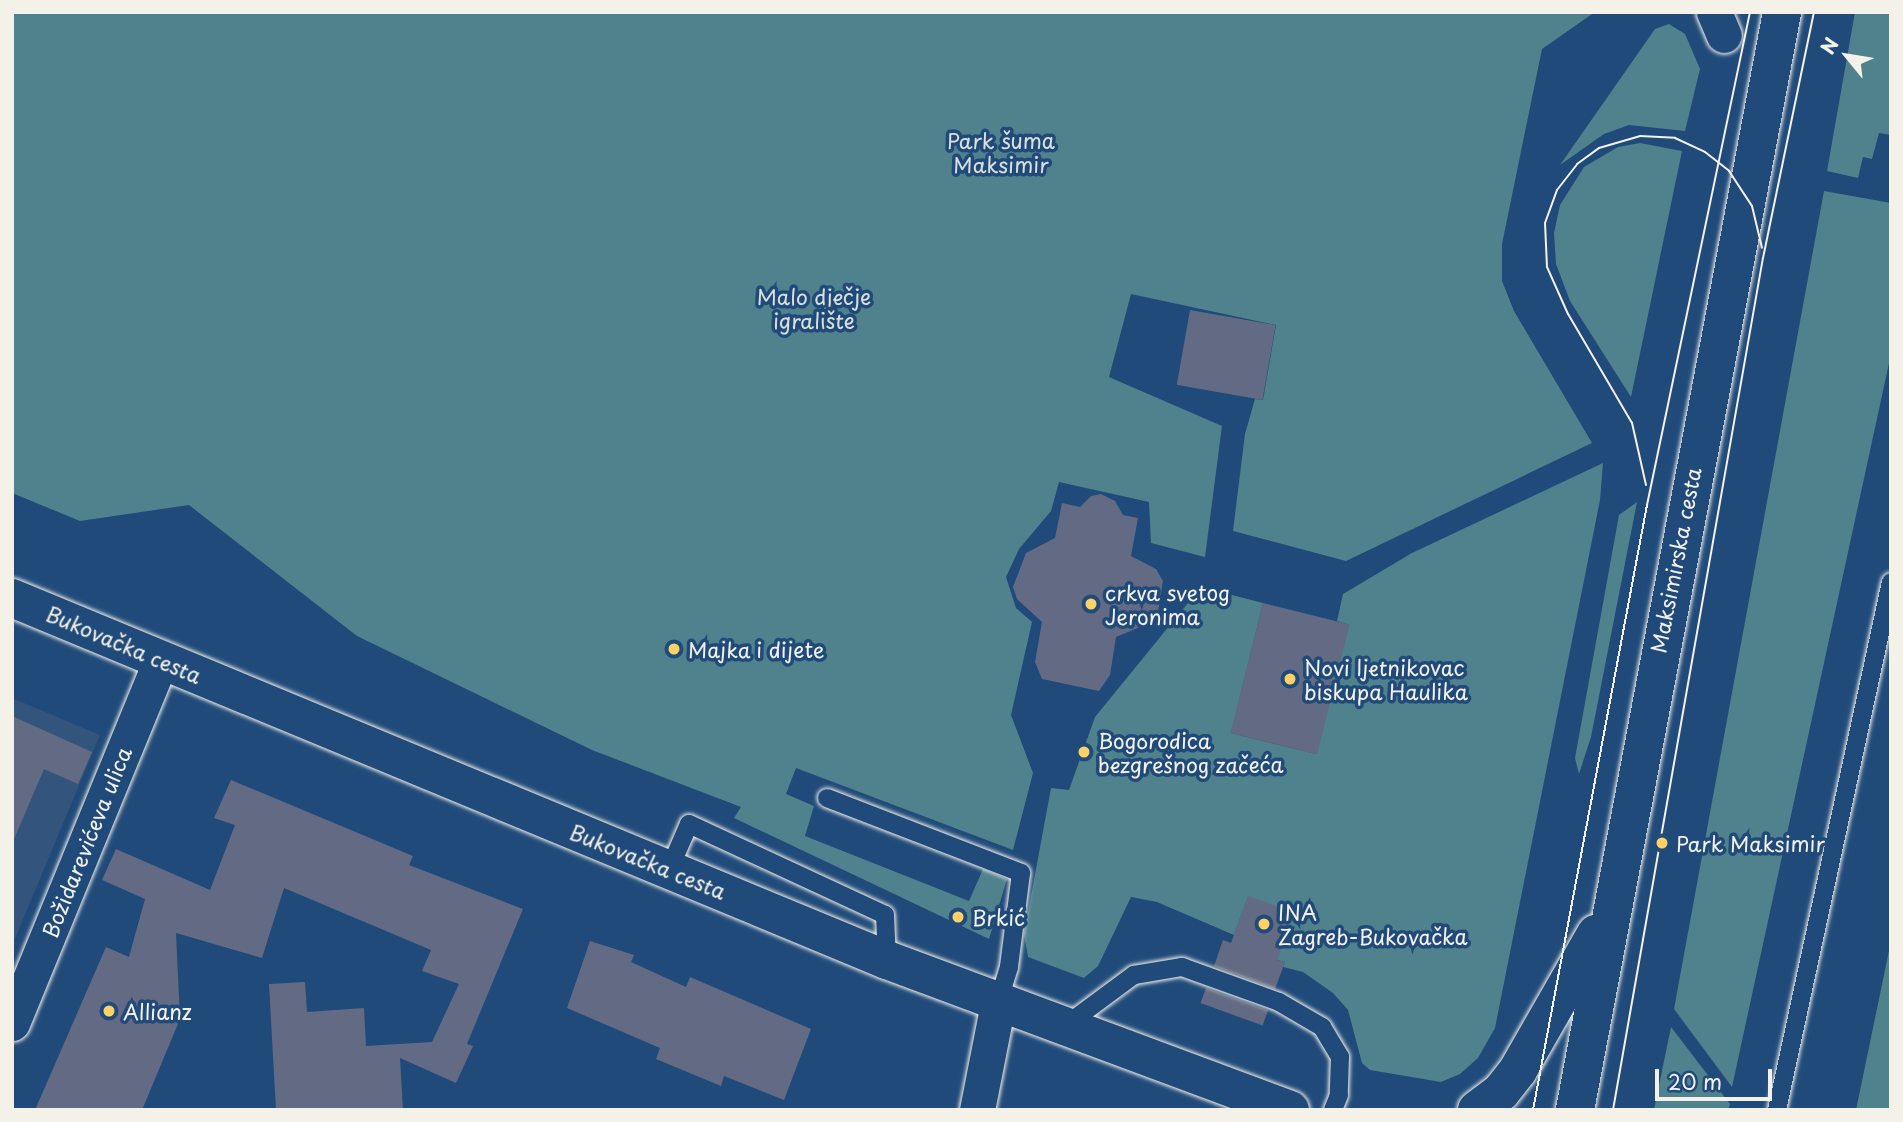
<!DOCTYPE html>
<meta charset="utf-8">
<style>
body{margin:0}
#map{position:relative;width:1903px;height:1122px;overflow:hidden;background:#1f4a7a;font-family:"Playpen Sans",sans-serif}
div>[style]{position:absolute}
.built>*{inset:0;background:#33547d}
.green>*{inset:0;background:#4f828d}
.building>*{inset:0;background:#636b84;transform-origin:0 0}
.roads{filter:drop-shadow(0 0 2px #f4f1e8) drop-shadow(0 0 2px #f4f1e8)}
.lane>*{height:18px;margin:-9px;padding:0 9px;transform-origin:9px;border-radius:9px;background:#1f4a7a}
.street>*{height:35px;margin:-17.5px;padding:0 17.5px;transform-origin:17.5px;border-radius:17.5px;background:#1f4a7a}
.secondary>*{height:38px;margin:-19px;padding:0 19px;transform-origin:19px;border-radius:19px;background:#1f4a7a}
.tram>*{height:2px;margin:-1px;padding:0 1px;transform-origin:1px;border-radius:1px;background:#f4f1e8}
.dots>*{width:19px;height:19px;translate:-50% -50%;box-sizing:border-box;border:4px solid #1f4a7a;border-radius:50%}
span{translate:-50% -50%;white-space:nowrap;text-align:center;line-height:1.15;-webkit-text-stroke:7px #1f4a7a;paint-order:stroke}
.park-label{font-size:21px;color:#dbe0da}
.street-label{font-size:21px;color:#f4f1e8}
.poi-label{font-size:21px;color:#f4f1e8}
.left{translate:0 -50%;text-align:left}
.frame{position:absolute;inset:0;border:14px solid #f4f1e8;pointer-events:none}
.north{position:absolute;left:1812px;top:21px;width:70px;height:70px;-webkit-text-stroke:5px #1f4a7a;paint-order:stroke;rotate:300deg;font-size:19px;font-weight:700;line-height:28px;text-align:center;color:#f4f1e8}
.north::after{content:'';display:block;margin:auto;width:24px;height:32px;background:#f4f1e8;clip-path:polygon(50% 0,100% 100%,50% 72%,0 100%)}
.scale{position:absolute;left:1655px;top:1069px;width:117px;height:32px;box-sizing:border-box;border:4px solid #f4f1e8;border-top:0;padding-left:9px;font-size:21px;line-height:24px;white-space:nowrap;color:#f4f1e8;-webkit-text-stroke:5px #1f4a7a;paint-order:stroke}
</style>
<div id="map">
<div class="built">
<i style="clip-path:polygon(12px 698px,100px 735px,12px 946px)"></i>
</div>
<div class="green">
<i style="clip-path:polygon(12px 12px,1595px 12px,1542px 49px,1502px 244px,1502px 281px,1514px 311px,1592px 443px,1346px 561px,1233px 531px,1245px 434px,1255px 399px,1263px 400px,1276px 325px,1131px 294px,1109px 377px,1222px 426px,1205px 557px,1151px 543px,1149px 502px,1059px 482px,1051px 511px,1019px 549px,1006px 577px,1016px 608px,1032px 622px,1011px 715px,1033px 773px,1013px 850px,796px 768px,786px 794px,814px 806px,805px 836px,969px 901px,983px 869px,1007px 879px,989px 939px,734px 818px,741px 807px,592px 750px,357px 636px,189px 505px,80px 521px,12px 493px)"></i>
<i style="clip-path:polygon(1855px 12px,1891px 12px,1891px 135px,1879px 133px,1872px 159px,1863px 157px,1858px 178px,1827px 171px)"></i>
<i style="clip-path:polygon(1669px 24px,1685px 34px,1700px 69px,1685px 131px,1629px 125px,1604px 134px,1560px 165px,1655px 29px)"></i>
<i style="clip-path:polygon(1640px 143px,1682px 151px,1631px 397px,1570px 301px,1556px 264px,1554px 233px,1560px 205px,1584px 167px,1618px 147px)"></i>
<i style="clip-path:polygon(1824px 191px,1891px 203px,1891px 354px,1732px 1087px,1674px 1009px)"></i>
<i style="clip-path:polygon(1603px 463px,1600px 500px,1495px 1028px,1478px 1058px,1460px 1074px,1441px 1082px,1370px 1070px,1362px 1063px,1348px 1010px,1333px 993px,1303px 972px,1283px 967px,1285px 962px,1277px 960px,1248px 897px,1234px 935px,1157px 902px,1131px 897px,1098px 966px,1084px 978px,1028px 957px,1024px 934px,1051px 788px,1069px 790px,1095px 717px,1201px 587px,1263px 603px,1231px 733px,1316px 754px,1349px 625px,1337px 621px,1343px 594px,1412px 553px)"></i>
<i style="clip-path:polygon(1637px 502px,1591px 737px,1579px 774px,1575px 758px,1619px 515px)"></i>
<i style="clip-path:polygon(1891px 941px,1891px 1110px,1856px 1110px)"></i>
<i style="clip-path:polygon(1671px 1027px,1730px 1104px,1728px 1110px,1654px 1110px)"></i>
</div>
<div class="building">
<i style="left:1190px;top:310px;width:87px;height:76px;rotate:10deg"></i>
<i style="clip-path:polygon(1101px 494px,1115px 501px,1123px 515px,1138px 518px,1131px 556px,1156px 569px,1163px 581px,1158px 612px,1150px 623px,1116px 637px,1110px 675px,1099px 691px,1042px 679px,1035px 662px,1042px 622px,1017px 599px,1013px 587px,1026px 553px,1055px 538px,1062px 503px,1080px 507px,1091px 496px)"></i>
<i style="left:1263px;top:603px;width:89px;height:134px;rotate:14deg"></i>
<i style="clip-path:polygon(12px 716px,92px 752px,78px 784px,44px 769px,12px 844px)"></i>
<i style="clip-path:polygon(231px 780px,413px 856px,409px 865px,523px 909px,467px 1044px,473px 1046px,456px 1083px,400px 1058px,403px 1110px,276px 1110px,269px 984px,305px 982px,307px 1012px,364px 1008px,366px 1046px,432px 1042px,459px 984px,422px 971px,431px 950px,284px 888px,262px 958px,176px 933px,180px 1019px,142px 1110px,35px 1110px,106px 947px,129px 957px,145px 899px,102px 880px,116px 849px,210px 890px,235px 825px,214px 818px)"></i>
<i style="clip-path:polygon(1248px 896px,1294px 912px,1277px 960px,1285px 962px,1275px 989px,1214px 966px,1223px 940px,1231px 943px)"></i>
<i style="clip-path:polygon(590px 941px,634px 955px,631px 962px,686px 987px,690px 977px,811px 1029px,784px 1100px,724px 1076px,721px 1086px,656px 1059px,660px 1048px,567px 1008px)"></i>
<i style="left:1206px;top:988px;width:66px;height:16px;rotate:20deg"></i>
</div>
<div class="roads">
<div class="lane">
<i style="left:827px;top:798px;width:208px;rotate:21.1deg"></i>
<i style="left:1021px;top:873px;width:95px;rotate:97.3deg"></i>
<i style="left:1009px;top:967px;width:38px;rotate:107deg"></i>
<i style="left:669px;top:870px;width:50px;rotate:-66.5deg"></i>
<i style="left:689px;top:824px;width:216px;rotate:24.9deg"></i>
<i style="left:885px;top:915px;width:45px;rotate:87.5deg"></i>
<i style="left:1065px;top:1026px;width:86px;rotate:-36.5deg"></i>
<i style="left:1134px;top:975px;width:49px;rotate:-9.5deg"></i>
<i style="left:1182px;top:967px;width:103px;rotate:19.8deg"></i>
<i style="left:1279px;top:1002px;width:50px;rotate:30.2deg"></i>
<i style="left:1322px;top:1027px;width:35px;rotate:59deg"></i>
<i style="left:1340px;top:1057px;width:38px;rotate:92deg"></i>
<i style="left:1339px;top:1095px;width:16px;rotate:112deg"></i>
<i style="left:1777px;top:1110px;width:540px;rotate:-77.82deg"></i>
</div>
<div class="street">
<i style="left:1714px;top:12px;width:25px;rotate:67deg"></i>
<i style="left:12px;top:1023px;width:392px;rotate:-67.7deg"></i>
<i style="left:977px;top:1110px;width:109px;rotate:-78.9deg"></i>
</div>
<div class="secondary">
<i style="left:12px;top:598px;width:947px;rotate:22.48deg"></i>
<i style="left:887px;top:960px;width:430px;rotate:20.4deg"></i>
<i style="left:1477px;top:1110px;width:30px;rotate:-37deg"></i>
<i style="left:1501px;top:1092px;width:28px;rotate:-52deg"></i>
<i style="left:1518px;top:1070px;width:157px;rotate:-60.2deg"></i>
<i style="left:1575px;top:1110px;width:1117px;rotate:-79.32deg"></i>
</div>
</div>
<div class="tram">
<i style="left:1646px;top:485px;width:64px;rotate:-102.7deg"></i>
<i style="left:1632px;top:423px;width:126px;rotate:-120.4deg"></i>
<i style="left:1568px;top:314px;width:51px;rotate:-114.1deg"></i>
<i style="left:1547px;top:267px;width:44px;rotate:-92.6deg"></i>
<i style="left:1545px;top:223px;width:35px;rotate:-70deg"></i>
<i style="left:1557px;top:190px;width:33px;rotate:-52deg"></i>
<i style="left:1577px;top:164px;width:27px;rotate:-36deg"></i>
<i style="left:1599px;top:148px;width:43px;rotate:-16.3deg"></i>
<i style="left:1640px;top:136px;width:35px;rotate:3deg"></i>
<i style="left:1675px;top:138px;width:33px;rotate:25deg"></i>
<i style="left:1705px;top:152px;width:31px;rotate:38deg"></i>
<i style="left:1729px;top:171px;width:42px;rotate:56.7deg"></i>
<i style="left:1752px;top:206px;width:43px;rotate:76.6deg"></i>
<i style="left:1533px;top:1110px;width:616px;rotate:-79.33deg"></i>
<i style="left:1647px;top:505px;width:504px;rotate:-78.2deg"></i>
<i style="left:1613px;top:1110px;width:865px;rotate:-80.02deg"></i>
<i style="left:1763px;top:258px;width:251px;rotate:-78.3deg"></i>
</div>
<div class="dots">
<i style="left:1091px;top:604px;background:#ffd166"></i>
<i style="left:674px;top:649px;background:#ffd166"></i>
<i style="left:1290px;top:679px;background:#ffd166"></i>
<i style="left:1084px;top:752px;background:#ffd166"></i>
<i style="left:1662px;top:843px;background:#ffd166"></i>
<i style="left:958px;top:917px;background:#ffd166"></i>
<i style="left:1264px;top:924px;background:#ffd166"></i>
<i style="left:109px;top:1011px;background:#ffd166"></i>
</div>
<div class="park-label">
<span style="left:1001px;top:152px">Park šuma<br>Maksimir</span>
<span style="left:814px;top:308px">Malo dječje<br>igralište</span>
</div>
<div class="street-label">
<span style="left:1675px;top:560px;rotate:-79deg">Maksimirska cesta</span>
<span style="left:124px;top:644px;rotate:23deg">Bukovačka cesta</span>
<span style="left:86px;top:842px;rotate:-68deg">Božidarevićeva ulica</span>
<span style="left:648px;top:861px;rotate:22deg">Bukovačka cesta</span>
</div>
<div class="poi-label">
<span class="left" style="left:1105px;top:604px">crkva svetog<br>Jeronima</span>
<span class="left" style="left:688px;top:649px">Majka i dijete</span>
<span class="left" style="left:1304px;top:679px">Novi ljetnikovac<br>biskupa Haulika</span>
<span class="left" style="left:1098px;top:752px">Bogorodica<br>bezgrešnog začeća</span>
<span class="left" style="left:1676px;top:843px">Park Maksimir</span>
<span class="left" style="left:1278px;top:924px">INA<br>Zagreb-Bukovačka</span>
<span class="left" style="left:972px;top:917px">Brkić</span>
<span class="left" style="left:123px;top:1011px">Allianz</span>
</div>
<div class="frame"></div>
<div class="north">N</div>
<div class="scale">20 m</div>
</div>
